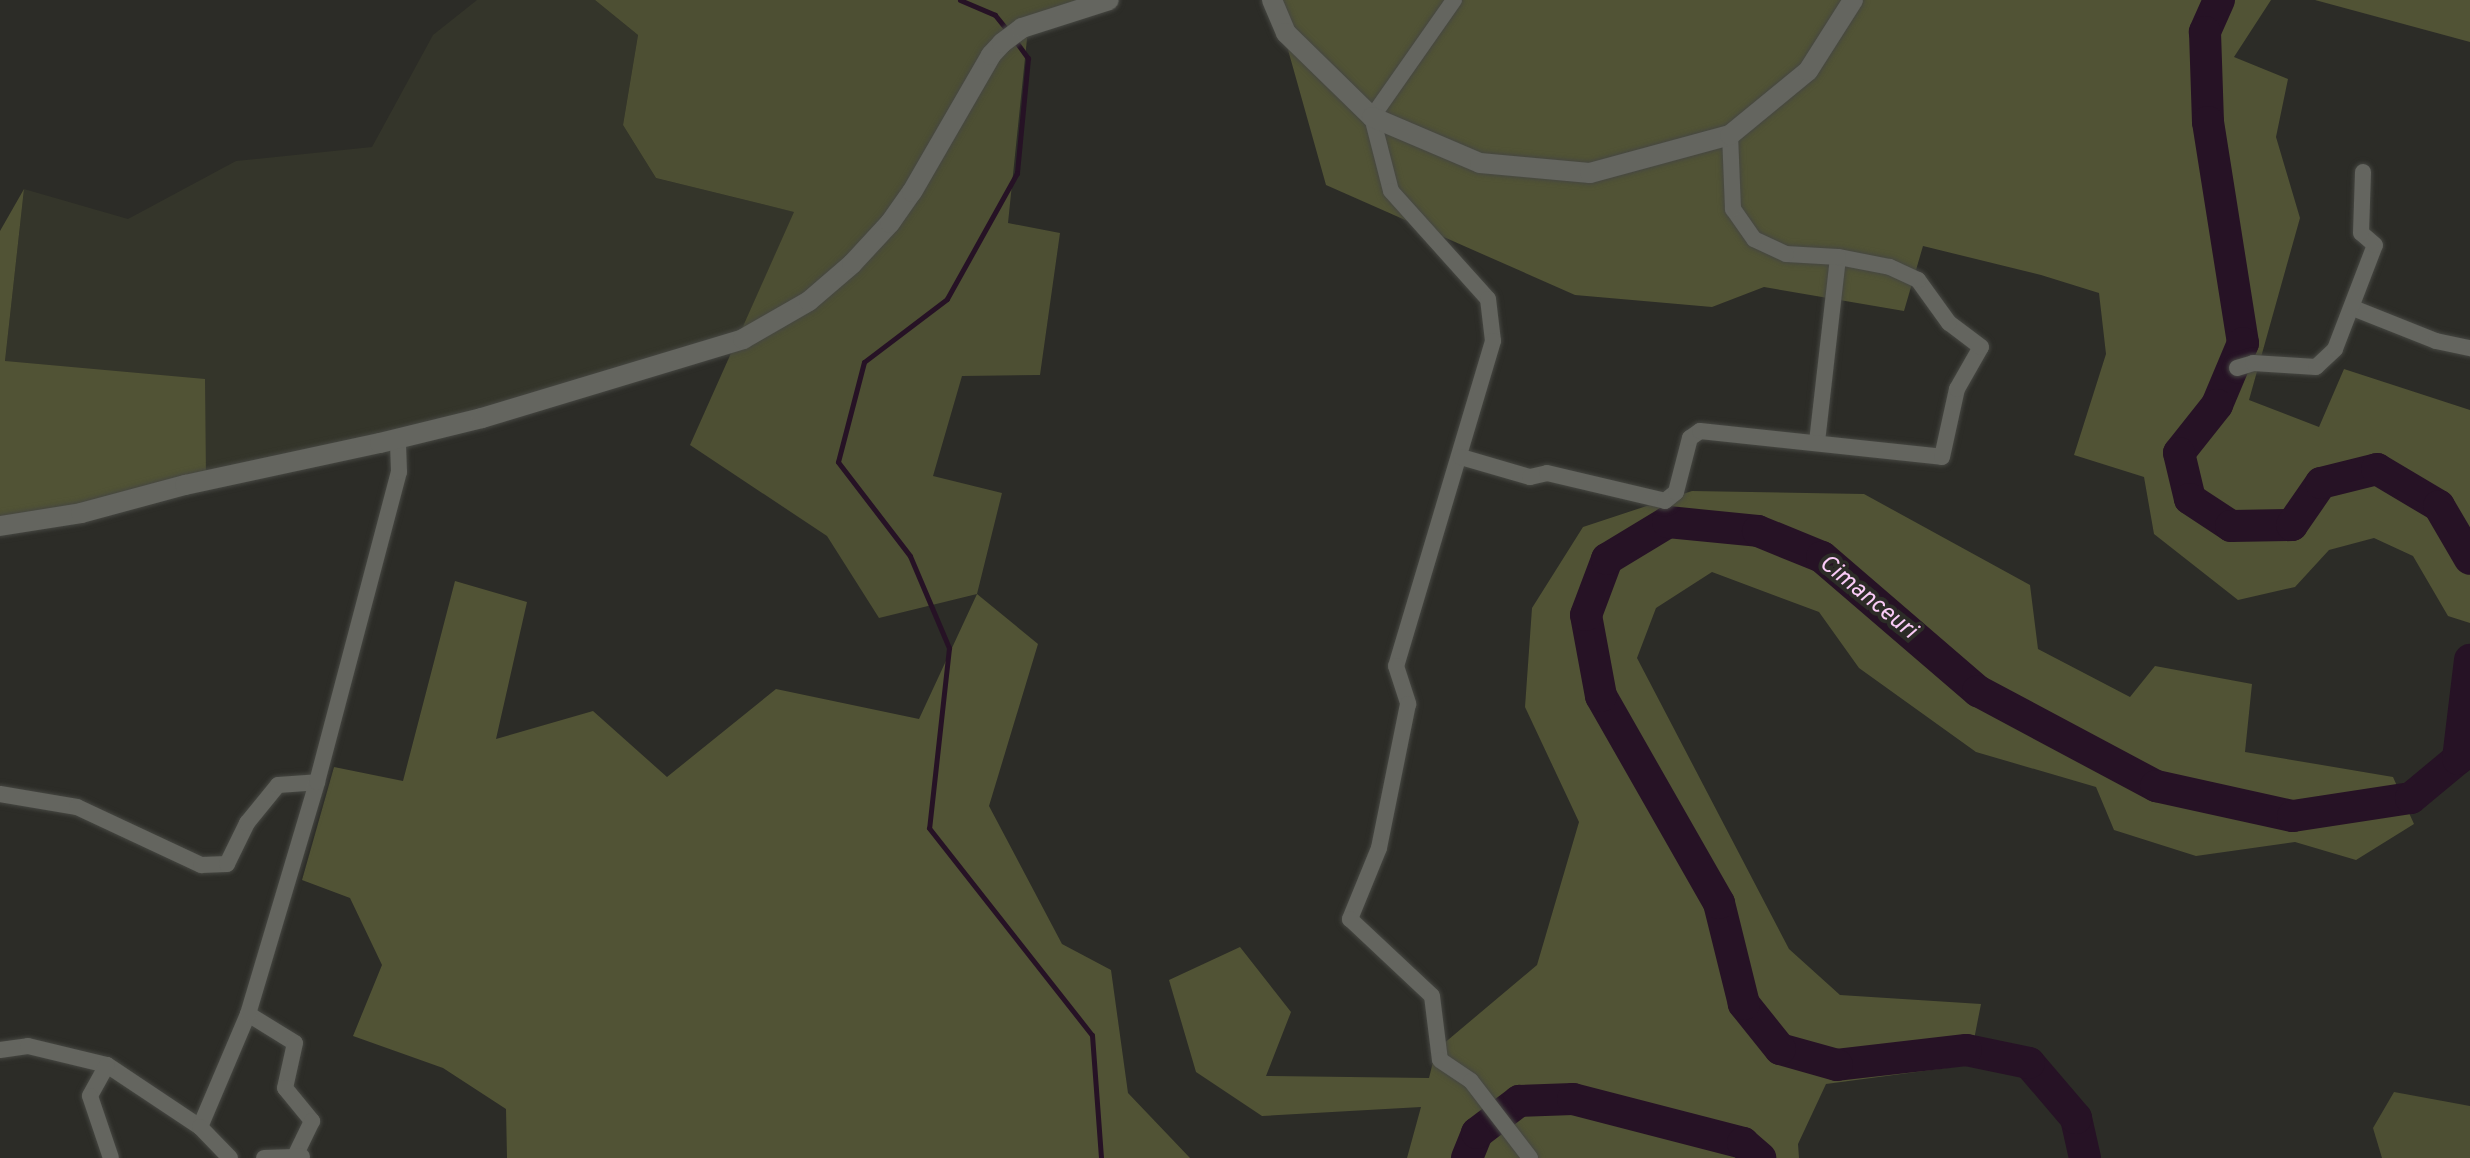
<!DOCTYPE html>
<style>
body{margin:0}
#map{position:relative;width:2470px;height:1158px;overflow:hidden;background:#2c2c27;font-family:Overpass,sans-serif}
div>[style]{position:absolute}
.built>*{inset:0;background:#34352a}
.green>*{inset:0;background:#4d4f33}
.forest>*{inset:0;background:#515335}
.stream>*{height:5px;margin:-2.5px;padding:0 2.5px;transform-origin:2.5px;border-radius:2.5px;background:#261225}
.river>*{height:32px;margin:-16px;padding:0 16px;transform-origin:16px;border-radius:16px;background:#261225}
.roads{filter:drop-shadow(0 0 2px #464742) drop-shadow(0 0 2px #464742)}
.street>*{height:16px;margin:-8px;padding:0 8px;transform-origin:8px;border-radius:8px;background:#64655f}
.secondary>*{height:20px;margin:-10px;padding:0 10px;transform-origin:10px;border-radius:10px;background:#64655f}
span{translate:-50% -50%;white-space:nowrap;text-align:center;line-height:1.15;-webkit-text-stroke:8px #2c2c27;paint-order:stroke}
.water-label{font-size:24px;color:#facbf7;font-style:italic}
</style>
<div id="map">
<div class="built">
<i style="clip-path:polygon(477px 0,595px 0,638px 35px,623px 125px,656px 178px,795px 212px,732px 351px,206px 478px,5px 361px,24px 189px,128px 219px,236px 161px,372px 147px,433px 35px)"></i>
</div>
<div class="green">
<i style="clip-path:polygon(595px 0,1104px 0,1028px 29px,1008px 223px,1060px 233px,1040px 375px,962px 376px,933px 476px,1002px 493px,977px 594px,879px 618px,827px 536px,690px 445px,794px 212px,656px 178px,623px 125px,638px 35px)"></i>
<i style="clip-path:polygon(2394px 1092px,2470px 1106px,2470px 1158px,2382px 1158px,2373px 1128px)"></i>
</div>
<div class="forest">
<i style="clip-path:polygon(1274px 0,2271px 0,2234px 57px,2288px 79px,2276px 137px,2300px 218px,2249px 400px,2319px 427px,2344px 369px,2470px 410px,2470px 623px,2448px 616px,2413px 556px,2374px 538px,2329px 550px,2295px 587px,2238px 600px,2154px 534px,2144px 477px,2074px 455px,2106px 354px,2099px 293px,2041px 275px,1923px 246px,1904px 311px,1764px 287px,1712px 307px,1575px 295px,1326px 185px)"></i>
<i style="clip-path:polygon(2315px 0,2470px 0,2470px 42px)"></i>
<i style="clip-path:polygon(24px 189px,5px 361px,205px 379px,206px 478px,0 530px,0 231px)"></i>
<i style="clip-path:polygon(1692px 491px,1864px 494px,2030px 585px,2038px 649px,2130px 697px,2155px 666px,2252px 684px,2245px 752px,2393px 777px,2414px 824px,2356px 860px,2295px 842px,2196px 856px,2114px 830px,2096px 787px,1976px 752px,1859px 668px,1819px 612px,1712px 572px,1656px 608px,1637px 658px,1789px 949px,1840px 995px,1981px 1004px,1969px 1065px,1826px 1084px,1798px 1144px,1799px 1158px,1407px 1158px,1421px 1107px,1262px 1116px,1196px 1072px,1169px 980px,1240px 947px,1291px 1012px,1266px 1076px,1429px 1078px,1436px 1050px,1537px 965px,1579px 822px,1525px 707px,1532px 608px,1583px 527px)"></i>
<i style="clip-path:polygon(455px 581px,527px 602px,496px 739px,593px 711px,667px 777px,776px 689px,919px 719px,977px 594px,1038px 644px,989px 806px,1062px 944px,1111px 970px,1128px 1093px,1190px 1158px,507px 1158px,506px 1109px,443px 1068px,353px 1036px,382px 965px,350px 898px,302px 880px,334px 767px,403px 781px)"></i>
</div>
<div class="stream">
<i style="left:960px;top:0;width:38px;rotate:23deg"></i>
<i style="left:995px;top:15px;width:21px;rotate:51deg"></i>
<i style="left:1014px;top:39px;width:24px;rotate:54deg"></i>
<i style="left:1028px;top:58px;width:116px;rotate:95.5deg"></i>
<i style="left:1017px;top:173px;width:144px;rotate:119.1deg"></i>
<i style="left:947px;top:299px;width:104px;rotate:142.8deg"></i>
<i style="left:864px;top:362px;width:103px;rotate:104.6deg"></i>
<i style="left:838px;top:462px;width:118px;rotate:52.5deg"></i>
<i style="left:910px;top:556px;width:100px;rotate:67deg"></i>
<i style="left:949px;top:648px;width:181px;rotate:96.3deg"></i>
<i style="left:929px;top:828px;width:263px;rotate:51.8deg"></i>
<i style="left:1092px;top:1035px;width:123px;rotate:85.8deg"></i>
</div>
<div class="river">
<i style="left:2219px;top:0;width:35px;rotate:114deg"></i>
<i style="left:2205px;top:32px;width:90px;rotate:88.1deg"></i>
<i style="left:2208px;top:122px;width:224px;rotate:81deg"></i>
<i style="left:2243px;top:343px;width:67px;rotate:112.8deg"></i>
<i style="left:2217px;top:405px;width:61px;rotate:128.4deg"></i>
<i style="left:2179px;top:453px;width:47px;rotate:76.6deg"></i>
<i style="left:2190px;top:499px;width:49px;rotate:33.4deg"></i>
<i style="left:2231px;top:526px;width:61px;rotate:-0.9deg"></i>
<i style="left:2292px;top:525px;width:51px;rotate:-55.4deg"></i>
<i style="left:2321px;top:483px;width:58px;rotate:-14deg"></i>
<i style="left:2377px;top:469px;width:72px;rotate:30.8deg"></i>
<i style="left:2439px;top:506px;width:61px;rotate:59.7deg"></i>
<i style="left:1467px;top:1158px;width:27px;rotate:-68deg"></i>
<i style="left:1477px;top:1133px;width:53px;rotate:-37.3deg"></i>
<i style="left:1519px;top:1101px;width:54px;rotate:-2.1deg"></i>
<i style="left:1573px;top:1099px;width:176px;rotate:14.5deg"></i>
<i style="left:1743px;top:1143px;width:23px;rotate:41deg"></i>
<i style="left:2085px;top:1158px;width:41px;rotate:-102.7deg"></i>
<i style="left:2076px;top:1118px;width:72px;rotate:-130.5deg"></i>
<i style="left:2029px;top:1063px;width:64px;rotate:-168.3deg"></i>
<i style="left:1966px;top:1050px;width:130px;rotate:173.4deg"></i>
<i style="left:1837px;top:1065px;width:59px;rotate:-164.3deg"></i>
<i style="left:1780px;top:1049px;width:58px;rotate:-128.7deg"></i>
<i style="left:1744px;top:1004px;width:104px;rotate:-103.9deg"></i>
<i style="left:1719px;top:903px;width:238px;rotate:-119.7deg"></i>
<i style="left:1601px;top:696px;width:82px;rotate:-100.5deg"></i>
<i style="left:1586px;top:615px;width:60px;rotate:-69.4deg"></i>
<i style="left:1607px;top:559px;width:71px;rotate:-31.2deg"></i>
<i style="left:1668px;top:522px;width:90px;rotate:5.7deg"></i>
<i style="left:1758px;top:531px;width:69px;rotate:22.1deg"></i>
<i style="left:1822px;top:557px;width:206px;rotate:40.7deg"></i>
<i style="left:1978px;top:691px;width:202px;rotate:28.1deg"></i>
<i style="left:2156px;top:786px;width:140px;rotate:12.4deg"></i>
<i style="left:2293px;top:816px;width:119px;rotate:-8.7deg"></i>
<i style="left:2411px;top:798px;width:61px;rotate:-39.7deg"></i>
<i style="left:2458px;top:759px;width:100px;rotate:-83.1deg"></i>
</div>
<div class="roads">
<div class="street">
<i style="left:1454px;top:0;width:143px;rotate:125deg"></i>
<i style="left:1372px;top:117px;width:76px;rotate:75.6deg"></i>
<i style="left:1391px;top:191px;width:145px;rotate:48.1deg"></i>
<i style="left:1488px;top:299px;width:42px;rotate:83.2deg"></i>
<i style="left:1493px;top:341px;width:339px;rotate:106.6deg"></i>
<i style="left:1396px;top:666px;width:40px;rotate:72deg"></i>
<i style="left:1408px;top:704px;width:147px;rotate:101.4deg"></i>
<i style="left:1379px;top:848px;width:77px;rotate:112.2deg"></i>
<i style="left:1350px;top:919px;width:112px;rotate:43.2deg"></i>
<i style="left:1432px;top:996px;width:64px;rotate:82.9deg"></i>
<i style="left:1440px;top:1060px;width:37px;rotate:34deg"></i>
<i style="left:1471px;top:1081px;width:97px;rotate:52.5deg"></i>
<i style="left:2353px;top:308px;width:89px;rotate:21.7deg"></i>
<i style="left:2436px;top:341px;width:35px;rotate:12deg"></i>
<i style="left:2237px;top:368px;width:17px;rotate:-17deg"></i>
<i style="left:2253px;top:363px;width:63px;rotate:3.6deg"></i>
<i style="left:2316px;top:367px;width:26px;rotate:-43deg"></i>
<i style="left:2335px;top:349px;width:111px;rotate:-69deg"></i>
<i style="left:2375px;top:245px;width:18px;rotate:-139deg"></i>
<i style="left:2361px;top:233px;width:61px;rotate:-88.1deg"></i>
<i style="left:1817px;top:442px;width:186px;rotate:-83.5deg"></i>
<i style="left:1461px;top:457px;width:72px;rotate:16.2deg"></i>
<i style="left:1530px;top:477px;width:17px;rotate:-13deg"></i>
<i style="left:1547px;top:473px;width:121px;rotate:13.3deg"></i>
<i style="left:1665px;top:501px;width:14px;rotate:-39deg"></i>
<i style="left:1676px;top:492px;width:56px;rotate:-75.5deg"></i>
<i style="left:1690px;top:438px;width:12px;rotate:-35deg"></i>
<i style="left:1700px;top:431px;width:243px;rotate:6.1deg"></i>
<i style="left:1942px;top:457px;width:70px;rotate:-77.6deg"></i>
<i style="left:1957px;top:389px;width:48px;rotate:-60.3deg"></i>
<i style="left:1981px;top:347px;width:40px;rotate:-143deg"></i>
<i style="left:1949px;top:323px;width:53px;rotate:-125.8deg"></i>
<i style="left:1918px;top:280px;width:31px;rotate:-155deg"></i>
<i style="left:1890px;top:267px;width:53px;rotate:-169.1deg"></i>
<i style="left:1838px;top:257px;width:52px;rotate:-176.7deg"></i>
<i style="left:1786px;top:254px;width:35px;rotate:-155deg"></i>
<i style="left:1754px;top:239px;width:37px;rotate:-125deg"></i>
<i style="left:1733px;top:209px;width:74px;rotate:-92.3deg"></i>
<i style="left:0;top:794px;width:78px;rotate:9.6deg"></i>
<i style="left:77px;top:807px;width:137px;rotate:25.1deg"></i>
<i style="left:201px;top:865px;width:26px;rotate:-2deg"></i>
<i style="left:227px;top:864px;width:46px;rotate:-64deg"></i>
<i style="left:247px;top:823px;width:49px;rotate:-50.8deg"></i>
<i style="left:278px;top:785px;width:39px;rotate:-4deg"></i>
<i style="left:248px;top:1014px;width:55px;rotate:31.7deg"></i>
<i style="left:295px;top:1043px;width:46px;rotate:102.5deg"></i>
<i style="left:285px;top:1088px;width:43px;rotate:50.7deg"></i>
<i style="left:312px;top:1121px;width:41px;rotate:115.9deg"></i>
<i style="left:0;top:1050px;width:28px;rotate:-8deg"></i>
<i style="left:28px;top:1046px;width:81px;rotate:13.5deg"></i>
<i style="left:107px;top:1065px;width:112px;rotate:33.7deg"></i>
<i style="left:200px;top:1127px;width:123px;rotate:-67deg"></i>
<i style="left:248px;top:1014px;width:242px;rotate:-73.4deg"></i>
<i style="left:317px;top:782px;width:321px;rotate:-75.2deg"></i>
<i style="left:399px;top:472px;width:33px;rotate:-92deg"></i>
<i style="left:107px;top:1065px;width:35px;rotate:119deg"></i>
<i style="left:90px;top:1096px;width:65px;rotate:71.3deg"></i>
<i style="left:200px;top:1127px;width:43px;rotate:45.9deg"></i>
<i style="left:264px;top:1158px;width:38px;rotate:-2deg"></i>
</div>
<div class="secondary">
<i style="left:1272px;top:0;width:36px;rotate:67deg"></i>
<i style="left:1286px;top:33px;width:120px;rotate:44.3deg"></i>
<i style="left:1372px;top:117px;width:117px;rotate:23.1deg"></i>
<i style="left:1480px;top:163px;width:110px;rotate:5.2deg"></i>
<i style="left:1590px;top:173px;width:145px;rotate:-15.2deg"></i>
<i style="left:1730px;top:135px;width:101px;rotate:-39.4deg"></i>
<i style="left:1808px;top:71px;width:84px;rotate:-57.6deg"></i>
<i style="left:0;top:526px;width:82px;rotate:-9.1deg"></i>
<i style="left:81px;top:513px;width:108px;rotate:-15.1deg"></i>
<i style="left:185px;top:485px;width:199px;rotate:-12.2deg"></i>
<i style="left:380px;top:443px;width:105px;rotate:-13.8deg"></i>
<i style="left:482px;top:418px;width:273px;rotate:-16.8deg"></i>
<i style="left:743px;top:339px;width:76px;rotate:-29.9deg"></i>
<i style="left:809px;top:301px;width:57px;rotate:-40.7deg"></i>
<i style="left:852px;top:264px;width:56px;rotate:-47.2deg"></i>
<i style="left:890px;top:223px;width:38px;rotate:-55deg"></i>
<i style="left:912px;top:192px;width:158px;rotate:-60deg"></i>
<i style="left:991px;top:55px;width:16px;rotate:-47deg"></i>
<i style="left:1002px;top:43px;width:25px;rotate:-37deg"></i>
<i style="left:1022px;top:28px;width:91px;rotate:-17.8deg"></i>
</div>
</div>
<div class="water-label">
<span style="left:1867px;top:598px;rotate:39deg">Cimanceuri</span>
</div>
</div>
